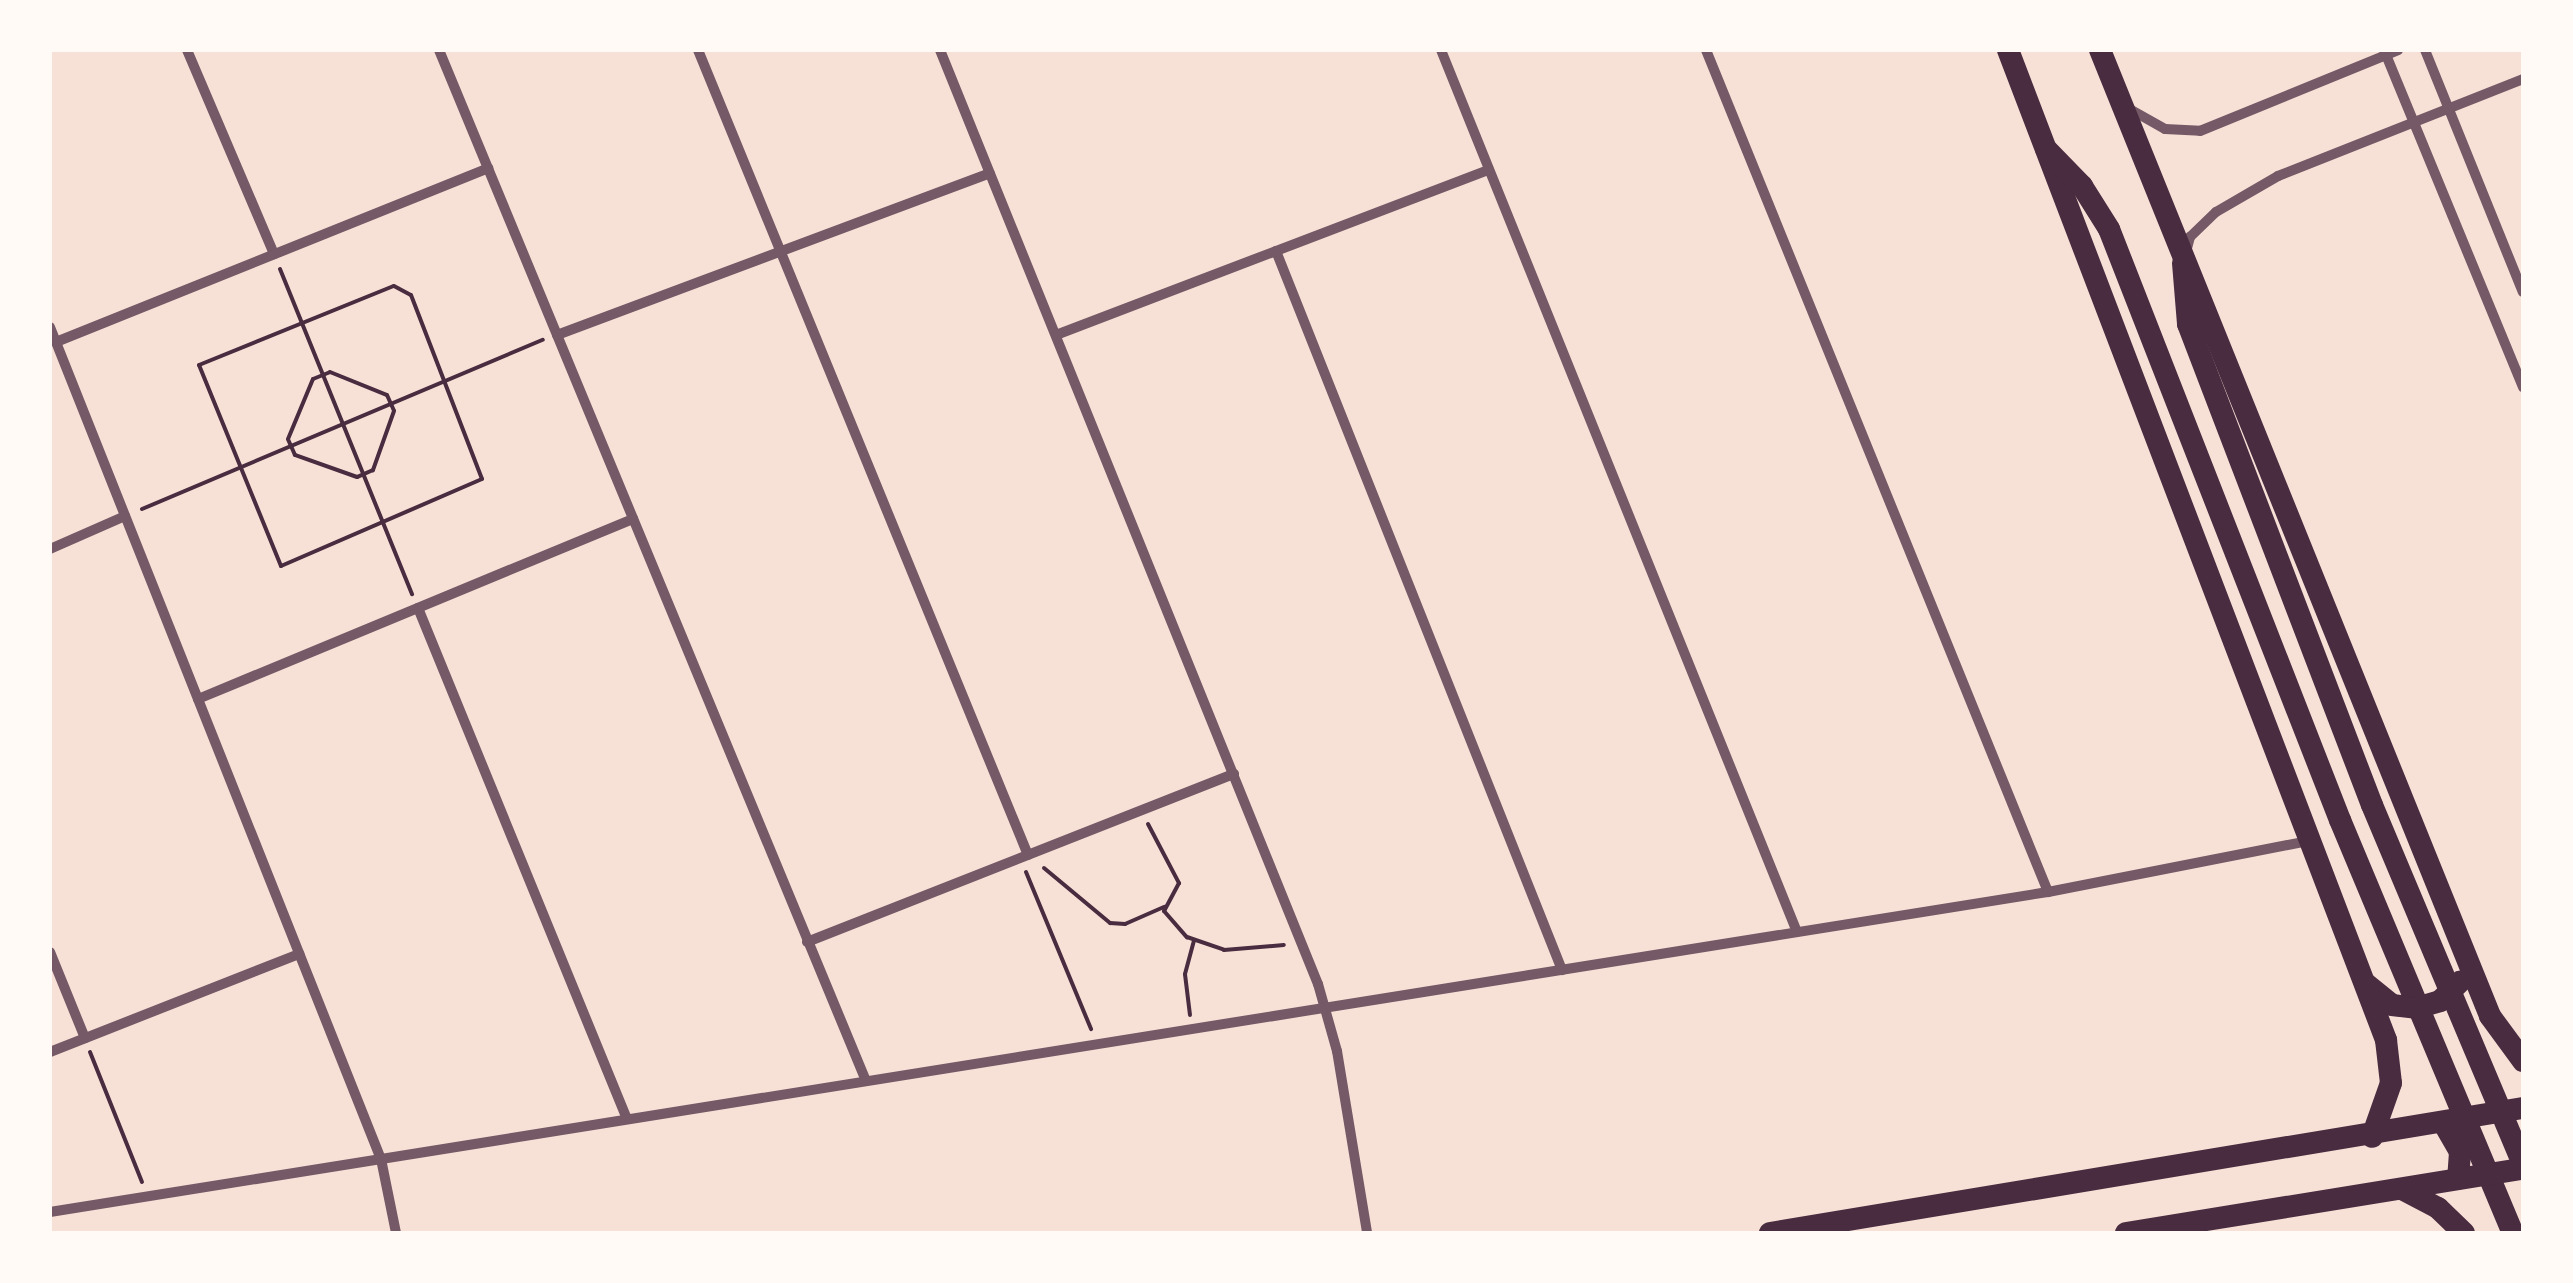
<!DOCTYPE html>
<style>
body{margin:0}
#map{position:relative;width:2573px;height:1283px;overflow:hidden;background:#f7e1d7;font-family:"PT Sans",sans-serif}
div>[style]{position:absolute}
.path>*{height:4px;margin:-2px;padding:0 2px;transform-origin:2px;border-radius:2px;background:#4a2c40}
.minor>*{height:10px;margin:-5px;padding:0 5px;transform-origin:5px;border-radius:5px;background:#755966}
.primary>*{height:22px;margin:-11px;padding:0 11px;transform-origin:11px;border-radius:11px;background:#4a2c40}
span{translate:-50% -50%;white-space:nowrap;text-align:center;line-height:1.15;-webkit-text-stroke:9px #fffaf5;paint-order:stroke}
.frame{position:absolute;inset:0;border:52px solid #fffaf5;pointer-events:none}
</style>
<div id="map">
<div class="path">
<i style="left:280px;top:269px;width:351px;rotate:67.9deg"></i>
<i style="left:394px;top:286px;width:19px;rotate:28deg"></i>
<i style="left:411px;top:295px;width:197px;rotate:68.9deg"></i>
<i style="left:482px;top:479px;width:219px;rotate:156.6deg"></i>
<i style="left:281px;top:566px;width:217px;rotate:-112.2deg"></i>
<i style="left:199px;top:365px;width:210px;rotate:-22.1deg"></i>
<i style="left:330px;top:372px;width:61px;rotate:22deg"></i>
<i style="left:387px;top:395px;width:17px;rotate:66deg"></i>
<i style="left:394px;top:411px;width:63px;rotate:109.6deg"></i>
<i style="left:373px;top:470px;width:17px;rotate:156deg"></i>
<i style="left:357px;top:477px;width:66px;rotate:-160.5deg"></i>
<i style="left:295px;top:455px;width:17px;rotate:-114deg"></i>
<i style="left:288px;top:439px;width:65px;rotate:-67.4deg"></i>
<i style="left:313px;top:379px;width:18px;rotate:-22deg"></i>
<i style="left:142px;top:509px;width:435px;rotate:-22.9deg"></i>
<i style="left:1148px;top:824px;width:67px;rotate:62.3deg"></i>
<i style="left:1179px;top:883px;width:32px;rotate:118deg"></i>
<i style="left:1164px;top:911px;width:35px;rotate:49deg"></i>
<i style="left:1187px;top:937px;width:39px;rotate:19deg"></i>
<i style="left:1224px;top:950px;width:60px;rotate:-4.8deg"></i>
<i style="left:1044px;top:868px;width:86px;rotate:39.8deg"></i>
<i style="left:1110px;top:923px;width:15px;rotate:4deg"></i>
<i style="left:1125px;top:924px;width:43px;rotate:-23.6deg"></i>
<i style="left:1026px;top:872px;width:170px;rotate:67.5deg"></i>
<i style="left:1190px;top:1015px;width:41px;rotate:-97deg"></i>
<i style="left:1185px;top:974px;width:34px;rotate:-75deg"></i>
<i style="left:90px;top:1052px;width:140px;rotate:68.2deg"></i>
</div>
<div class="minor">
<i style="left:187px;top:50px;width:222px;rotate:66.9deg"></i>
<i style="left:439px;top:50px;width:1116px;rotate:67.5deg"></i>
<i style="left:698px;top:50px;width:870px;rotate:67.71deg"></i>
<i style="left:940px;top:50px;width:1008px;rotate:67.97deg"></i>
<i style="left:1318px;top:984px;width:70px;rotate:74.2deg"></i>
<i style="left:1337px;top:1051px;width:184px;rotate:80.6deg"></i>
<i style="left:1441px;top:50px;width:951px;rotate:68.02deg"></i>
<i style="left:1706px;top:50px;width:909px;rotate:67.89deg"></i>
<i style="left:2384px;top:50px;width:365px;rotate:67.6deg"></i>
<i style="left:2425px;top:50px;width:261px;rotate:68deg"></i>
<i style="left:2126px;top:107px;width:45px;rotate:29.4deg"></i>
<i style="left:2165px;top:129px;width:35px;rotate:3deg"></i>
<i style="left:2200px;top:131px;width:214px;rotate:-22.2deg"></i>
<i style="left:1276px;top:251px;width:774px;rotate:68.31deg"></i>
<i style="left:2186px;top:252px;width:16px;rotate:-75deg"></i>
<i style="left:2190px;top:237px;width:36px;rotate:-44deg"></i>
<i style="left:2216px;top:212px;width:72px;rotate:-30.1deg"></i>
<i style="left:2278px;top:176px;width:264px;rotate:-21.6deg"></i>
<i style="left:50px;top:327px;width:895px;rotate:68.31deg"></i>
<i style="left:381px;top:1159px;width:76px;rotate:78.5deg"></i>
<i style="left:557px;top:335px;width:462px;rotate:-20.5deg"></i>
<i style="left:1056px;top:335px;width:463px;rotate:-20.9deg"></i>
<i style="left:56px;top:342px;width:466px;rotate:-21.9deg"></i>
<i style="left:50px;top:549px;width:82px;rotate:-23.7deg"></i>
<i style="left:418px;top:608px;width:552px;rotate:67.76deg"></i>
<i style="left:198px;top:699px;width:471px;rotate:-22.5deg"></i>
<i style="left:807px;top:942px;width:459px;rotate:-21.5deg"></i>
<i style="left:50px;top:952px;width:93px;rotate:67.9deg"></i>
<i style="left:50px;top:1052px;width:268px;rotate:-21.5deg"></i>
<i style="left:50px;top:1212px;width:2023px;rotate:-9.1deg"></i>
<i style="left:2048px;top:892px;width:266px;rotate:-11.1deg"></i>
</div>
<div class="primary">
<i style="left:2008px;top:50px;width:1060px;rotate:69.1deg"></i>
<i style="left:2386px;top:1040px;width:43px;rotate:83.4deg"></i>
<i style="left:2391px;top:1083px;width:57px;rotate:109.4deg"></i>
<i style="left:2100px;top:50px;width:1042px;rotate:68.01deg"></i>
<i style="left:2490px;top:1016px;width:56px;rotate:53.7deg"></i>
<i style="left:2046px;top:149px;width:52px;rotate:45.8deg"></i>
<i style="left:2082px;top:186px;width:51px;rotate:57.9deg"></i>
<i style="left:2109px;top:229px;width:635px;rotate:68.65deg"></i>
<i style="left:2340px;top:820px;width:448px;rotate:67.3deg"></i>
<i style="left:2183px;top:263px;width:61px;rotate:85.3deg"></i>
<i style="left:2188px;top:324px;width:515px;rotate:69.07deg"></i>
<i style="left:2372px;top:805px;width:389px;rotate:67.2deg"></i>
<i style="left:2365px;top:983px;width:35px;rotate:39deg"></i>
<i style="left:2392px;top:1005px;width:24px;rotate:7deg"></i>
<i style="left:2416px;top:1008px;width:25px;rotate:-16deg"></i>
<i style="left:2440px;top:1001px;width:28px;rotate:-44deg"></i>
<i style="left:2444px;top:1124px;width:32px;rotate:60deg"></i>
<i style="left:2460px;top:1152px;width:27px;rotate:94deg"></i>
<i style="left:2402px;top:1189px;width:41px;rotate:27.8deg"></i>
<i style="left:2438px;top:1208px;width:36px;rotate:44deg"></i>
<i style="left:1770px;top:1233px;width:763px;rotate:-9.43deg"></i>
<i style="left:2126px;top:1233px;width:402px;rotate:-9.2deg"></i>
</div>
<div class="frame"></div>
</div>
